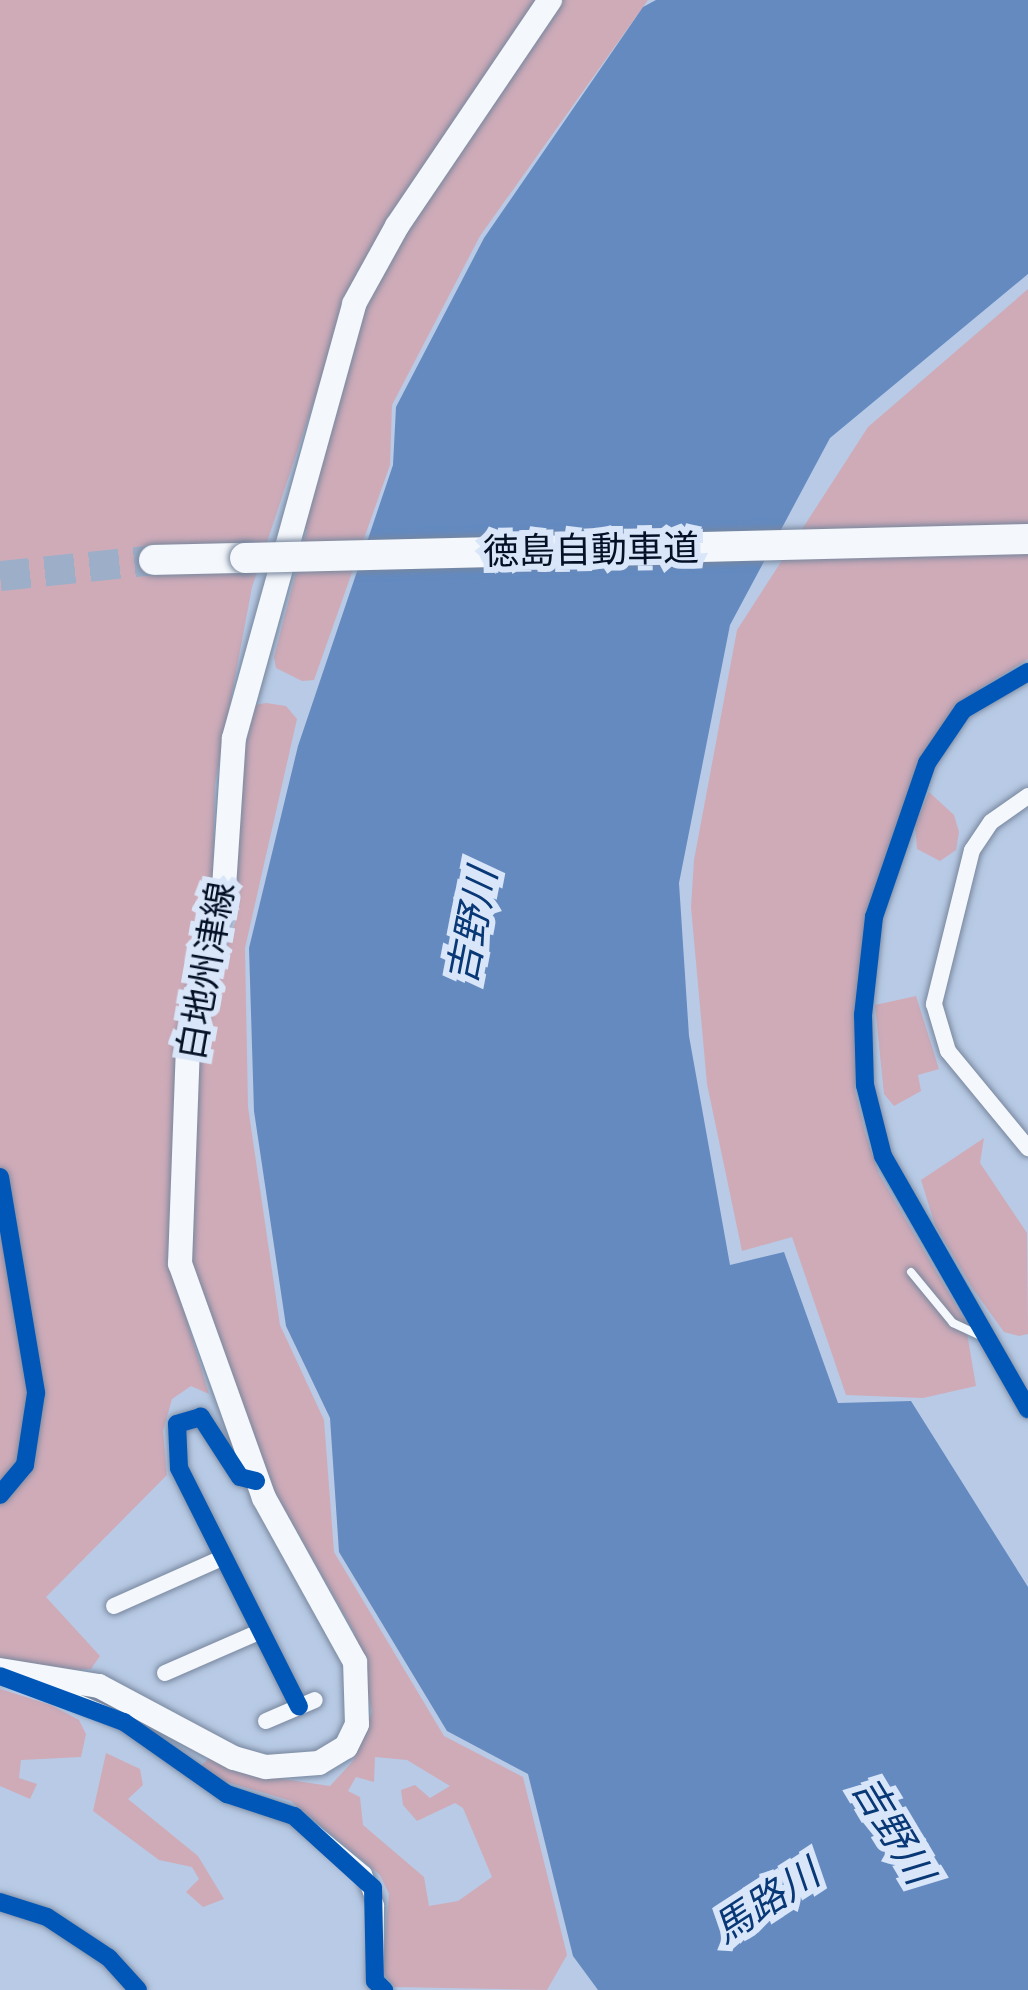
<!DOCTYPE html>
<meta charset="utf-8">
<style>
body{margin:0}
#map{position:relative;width:1028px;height:1990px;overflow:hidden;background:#b8cae5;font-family:Cabin,"Noto Sans JP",sans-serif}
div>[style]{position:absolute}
.green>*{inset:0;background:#cfabb8}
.water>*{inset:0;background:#648ac0}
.motorway-tunnel>*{height:30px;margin-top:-15px;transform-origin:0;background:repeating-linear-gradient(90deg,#9daec8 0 30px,transparent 0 45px)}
.roads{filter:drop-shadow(0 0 3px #77869d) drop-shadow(0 0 3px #77869d)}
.service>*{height:8px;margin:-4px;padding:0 4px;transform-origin:4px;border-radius:4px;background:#f4f7fb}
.minor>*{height:16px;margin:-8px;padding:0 8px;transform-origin:8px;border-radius:8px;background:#f4f7fb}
.secondary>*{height:24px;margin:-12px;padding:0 12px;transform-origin:12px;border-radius:12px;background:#f4f7fb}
.motorway>*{height:30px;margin:-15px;padding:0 15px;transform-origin:15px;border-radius:15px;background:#f4f7fb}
.bridges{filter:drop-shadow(0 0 3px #77869d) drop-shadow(0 0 3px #77869d)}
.motorway-bridge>*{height:30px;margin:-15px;padding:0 15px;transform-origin:15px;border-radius:15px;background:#f4f7fb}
.cycleway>*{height:18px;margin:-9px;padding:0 9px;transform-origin:9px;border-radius:9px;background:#0057b8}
span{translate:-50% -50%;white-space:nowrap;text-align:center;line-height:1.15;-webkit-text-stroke:12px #d9e6f9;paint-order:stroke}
.street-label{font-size:36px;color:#031026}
.water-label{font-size:39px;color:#093876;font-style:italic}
</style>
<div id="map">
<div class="green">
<i style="clip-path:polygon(0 0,648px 0,480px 236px,392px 405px,390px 465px,314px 680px,302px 681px,276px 668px,274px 657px,307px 530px,299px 526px,364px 298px,508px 75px,357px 272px,252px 587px,215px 784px,212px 921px,178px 1040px,170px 1265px,209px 1394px,191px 1386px,172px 1399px,163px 1431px,167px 1475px,46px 1597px,100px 1656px,91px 1669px,0 1672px)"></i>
<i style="clip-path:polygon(1028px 289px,1028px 659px,981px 688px,912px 785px,866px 925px,858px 982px,855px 1091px,865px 1133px,879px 1174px,965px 1321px,976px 1386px,923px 1398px,846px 1395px,792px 1237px,742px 1251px,707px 1084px,691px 907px,694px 860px,737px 630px,868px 427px)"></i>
<i style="clip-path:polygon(evenodd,266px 703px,286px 706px,297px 719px,245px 948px,248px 1107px,280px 1325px,324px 1420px,334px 1552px,444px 1736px,523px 1777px,567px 1955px,547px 1990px,394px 1987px,382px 1971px,389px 1894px,380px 1875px,291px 1801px,210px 1777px,201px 1766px,209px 1758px,236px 1772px,330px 1786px,353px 1761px,372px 1712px,354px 1632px,268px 1480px,187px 1259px,201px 1018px,236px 920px,236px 787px,255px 705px,266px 703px,375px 1757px,407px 1760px,450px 1786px,430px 1798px,415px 1785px,401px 1790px,403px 1805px,417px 1821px,455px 1803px,463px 1808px,492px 1877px,458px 1901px,429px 1906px,424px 1877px,363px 1825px,360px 1797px,348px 1791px,356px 1777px,374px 1782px,375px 1757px)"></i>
<i style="clip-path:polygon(929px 792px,954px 815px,959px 832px,956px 850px,940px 861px,917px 849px,915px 824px)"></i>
<i style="clip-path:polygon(916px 996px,939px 1069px,918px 1075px,921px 1091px,894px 1106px,884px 1094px,875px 1005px)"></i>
<i style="clip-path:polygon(984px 1138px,980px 1163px,1027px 1233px,1028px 1334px,1019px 1336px,1004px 1332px,973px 1289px,935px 1225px,921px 1180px)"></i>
<i style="clip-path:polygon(0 1689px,51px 1705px,79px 1720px,86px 1734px,81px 1757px,21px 1760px,19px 1778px,37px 1784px,30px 1799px,0 1786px)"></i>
<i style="clip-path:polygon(106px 1753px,140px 1769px,143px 1785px,128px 1799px,198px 1856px,224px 1899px,203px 1907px,186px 1892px,199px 1879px,192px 1867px,159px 1860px,93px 1811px)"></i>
</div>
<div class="water">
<i style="clip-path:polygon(656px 0,1028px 0,1028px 274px,830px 438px,730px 625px,679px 883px,689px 1036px,730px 1265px,784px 1252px,838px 1403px,911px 1401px,1028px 1587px,1028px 1990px,598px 1990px,573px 1956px,528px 1774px,447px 1731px,339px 1552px,330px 1418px,286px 1326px,254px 1111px,249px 948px,298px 746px,393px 465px,396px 407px,484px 238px,643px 7px)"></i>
</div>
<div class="motorway-tunnel">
<i style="left:0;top:576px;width:155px;rotate:-5.9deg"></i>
</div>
<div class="roads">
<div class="service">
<i style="left:911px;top:1272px;width:66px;rotate:50.5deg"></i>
<i style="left:953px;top:1323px;width:31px;rotate:25deg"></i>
</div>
<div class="minor">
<i style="left:1028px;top:672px;width:75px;rotate:149.7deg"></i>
<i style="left:963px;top:710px;width:64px;rotate:124.2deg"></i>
<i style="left:927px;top:763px;width:163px;rotate:109deg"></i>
<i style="left:874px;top:917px;width:99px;rotate:96.4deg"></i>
<i style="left:863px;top:1015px;width:70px;rotate:88.4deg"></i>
<i style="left:865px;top:1085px;width:73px;rotate:75.8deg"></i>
<i style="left:883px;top:1156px;width:292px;rotate:60.2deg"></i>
<i style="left:1028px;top:796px;width:45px;rotate:144.9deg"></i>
<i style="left:991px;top:822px;width:34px;rotate:124deg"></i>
<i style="left:972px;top:850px;width:159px;rotate:103.9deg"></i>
<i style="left:934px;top:1004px;width:49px;rotate:73.4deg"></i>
<i style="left:948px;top:1051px;width:126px;rotate:50.5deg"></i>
<i style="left:0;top:1177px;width:219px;rotate:80.5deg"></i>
<i style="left:36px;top:1393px;width:73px;rotate:98.7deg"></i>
<i style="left:25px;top:1465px;width:39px;rotate:130deg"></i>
<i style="left:256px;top:1481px;width:16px;rotate:-166deg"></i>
<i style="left:240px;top:1477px;width:72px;rotate:-123deg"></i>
<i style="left:201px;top:1417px;width:25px;rotate:164deg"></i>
<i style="left:177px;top:1424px;width:44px;rotate:87.4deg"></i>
<i style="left:179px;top:1468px;width:267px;rotate:63.3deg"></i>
<i style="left:114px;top:1606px;width:120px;rotate:-24deg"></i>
<i style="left:165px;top:1673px;width:105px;rotate:-23.6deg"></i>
<i style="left:33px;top:1683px;width:99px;rotate:23.2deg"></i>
<i style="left:124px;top:1722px;width:126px;rotate:35deg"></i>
<i style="left:227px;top:1794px;width:71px;rotate:18.2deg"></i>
<i style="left:294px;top:1816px;width:91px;rotate:39.6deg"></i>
<i style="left:364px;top:1874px;width:34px;rotate:69deg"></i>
<i style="left:376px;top:1906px;width:75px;rotate:90.8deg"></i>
<i style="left:375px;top:1981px;width:13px;rotate:45deg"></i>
<i style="left:266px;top:1721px;width:53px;rotate:-23.2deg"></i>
<i style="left:0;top:1902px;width:49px;rotate:17.7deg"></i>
<i style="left:47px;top:1917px;width:74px;rotate:33.5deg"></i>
<i style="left:109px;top:1958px;width:43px;rotate:47.8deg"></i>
</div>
<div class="secondary">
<i style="left:0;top:1670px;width:100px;rotate:9.2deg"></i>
<i style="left:99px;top:1686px;width:153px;rotate:28.1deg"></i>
<i style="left:234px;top:1758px;width:33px;rotate:16deg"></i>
<i style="left:266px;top:1767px;width:53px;rotate:-4.3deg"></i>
<i style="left:319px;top:1763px;width:31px;rotate:-31deg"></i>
<i style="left:346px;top:1747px;width:25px;rotate:-64deg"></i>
<i style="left:357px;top:1724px;width:62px;rotate:-91.8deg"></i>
<i style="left:355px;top:1662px;width:188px;rotate:-119deg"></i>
<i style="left:264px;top:1498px;width:249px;rotate:-109.7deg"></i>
<i style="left:180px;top:1264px;width:217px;rotate:-87.9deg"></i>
<i style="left:188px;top:1047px;width:164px;rotate:-77.3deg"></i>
<i style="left:224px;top:887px;width:149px;rotate:-86.2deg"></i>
<i style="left:234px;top:738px;width:450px;rotate:-74.5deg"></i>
<i style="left:354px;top:304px;width:89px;rotate:-61.1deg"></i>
<i style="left:397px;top:226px;width:273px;rotate:-55.9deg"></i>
</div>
<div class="motorway">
<i style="left:154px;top:560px;width:91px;rotate:-1.3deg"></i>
</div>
</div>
<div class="bridges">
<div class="motorway-bridge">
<i style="left:245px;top:558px;width:783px;rotate:-1.39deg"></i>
</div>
</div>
<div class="cycleway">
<i style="left:1028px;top:672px;width:75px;rotate:149.7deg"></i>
<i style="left:963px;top:710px;width:64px;rotate:124.2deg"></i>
<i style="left:927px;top:763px;width:163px;rotate:109deg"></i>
<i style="left:874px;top:917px;width:99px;rotate:96.4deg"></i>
<i style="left:863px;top:1015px;width:70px;rotate:88.4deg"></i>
<i style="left:865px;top:1085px;width:73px;rotate:75.8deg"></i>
<i style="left:883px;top:1156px;width:292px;rotate:60.2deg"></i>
<i style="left:0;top:1177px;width:219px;rotate:80.5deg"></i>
<i style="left:36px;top:1393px;width:73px;rotate:98.7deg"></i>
<i style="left:25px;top:1465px;width:39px;rotate:130deg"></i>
<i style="left:256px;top:1481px;width:16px;rotate:-166deg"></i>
<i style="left:240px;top:1477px;width:72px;rotate:-123deg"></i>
<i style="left:201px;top:1417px;width:25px;rotate:164deg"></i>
<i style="left:177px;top:1424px;width:44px;rotate:87.4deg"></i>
<i style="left:179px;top:1468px;width:267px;rotate:63.3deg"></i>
<i style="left:0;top:1676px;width:132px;rotate:20.4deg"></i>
<i style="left:124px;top:1722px;width:126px;rotate:35deg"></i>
<i style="left:227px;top:1794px;width:71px;rotate:18.2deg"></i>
<i style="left:294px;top:1816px;width:107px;rotate:42.3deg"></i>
<i style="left:373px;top:1888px;width:93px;rotate:88.8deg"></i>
<i style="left:375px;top:1981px;width:13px;rotate:45deg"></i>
<i style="left:0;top:1902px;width:49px;rotate:17.7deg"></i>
<i style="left:47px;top:1917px;width:74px;rotate:33.5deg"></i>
<i style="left:109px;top:1958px;width:43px;rotate:47.8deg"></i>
</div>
<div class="street-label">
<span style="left:591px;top:550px;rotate:-1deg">徳島自動車道</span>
<span style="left:206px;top:971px;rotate:-80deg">白地州津線</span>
</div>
<div class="water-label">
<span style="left:472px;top:926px;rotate:-79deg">吉野川</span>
<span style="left:893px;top:1830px;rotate:59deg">吉野川</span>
<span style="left:766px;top:1901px;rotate:-33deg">馬路川</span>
</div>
</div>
